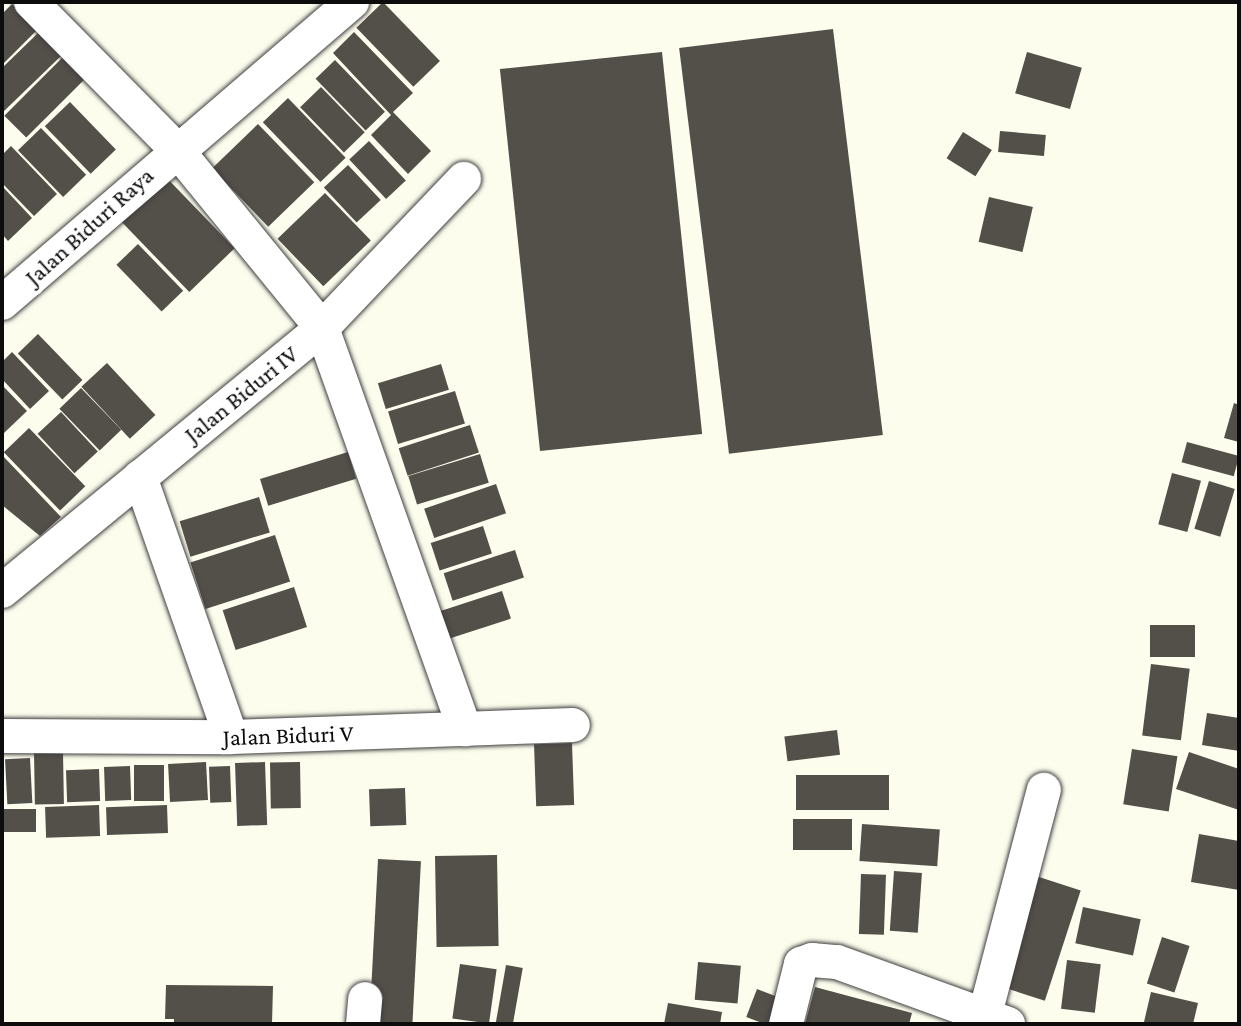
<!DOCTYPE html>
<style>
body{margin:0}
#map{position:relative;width:1241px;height:1026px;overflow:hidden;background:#fcfded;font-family:"Crimson Pro",serif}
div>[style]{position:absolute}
.building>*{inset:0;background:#534f49;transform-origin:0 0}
.roads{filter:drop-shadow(0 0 2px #3f3f3f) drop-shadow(0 0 2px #3f3f3f)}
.street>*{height:34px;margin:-17px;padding:0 17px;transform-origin:17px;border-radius:17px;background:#fff}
span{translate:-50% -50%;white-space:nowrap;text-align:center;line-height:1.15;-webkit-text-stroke:8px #fff;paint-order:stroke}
.street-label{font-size:24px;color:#0c0c0c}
.frame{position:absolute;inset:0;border:4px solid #0c0c0c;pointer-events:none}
</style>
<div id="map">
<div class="building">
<i style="left:383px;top:2px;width:82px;height:37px;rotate:46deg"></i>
<i style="clip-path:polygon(12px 4px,37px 30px,2px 65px,2px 14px)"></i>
<i style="left:833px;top:29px;width:409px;height:155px;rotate:83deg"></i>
<i style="clip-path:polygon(354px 32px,413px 93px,393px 112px,431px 151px,408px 174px,371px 135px,391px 115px,333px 53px)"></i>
<i style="clip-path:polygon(38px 33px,61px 56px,2px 113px,2px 68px)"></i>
<i style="left:662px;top:52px;width:384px;height:163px;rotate:84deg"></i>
<i style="left:1027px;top:52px;width:57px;height:43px;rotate:16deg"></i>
<i style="left:63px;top:57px;width:31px;height:83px;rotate:45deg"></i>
<i style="left:335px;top:60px;width:72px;height:27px;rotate:46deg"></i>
<i style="left:321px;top:87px;width:63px;height:29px;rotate:46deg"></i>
<i style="left:288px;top:98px;width:83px;height:35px;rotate:46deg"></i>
<i style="left:70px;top:102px;width:66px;height:35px;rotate:46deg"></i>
<i style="left:258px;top:124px;width:81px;height:64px;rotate:46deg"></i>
<i style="left:41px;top:128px;width:65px;height:32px;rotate:46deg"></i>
<i style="left:1000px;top:131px;width:46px;height:21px;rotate:5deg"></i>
<i style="left:963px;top:132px;width:34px;height:31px;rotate:32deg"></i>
<i style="left:369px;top:141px;width:54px;height:27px;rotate:47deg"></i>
<i style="clip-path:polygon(11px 146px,57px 194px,34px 216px,2px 183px,2px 155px)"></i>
<i style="left:348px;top:165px;width:48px;height:33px;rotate:47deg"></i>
<i style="left:161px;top:172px;width:106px;height:63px;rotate:46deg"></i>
<i style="clip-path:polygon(2px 186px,32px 218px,8px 241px,2px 234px)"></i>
<i style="left:325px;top:193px;width:66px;height:66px;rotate:46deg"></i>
<i style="left:989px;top:197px;width:45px;height:46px;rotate:13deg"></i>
<i style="left:138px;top:244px;width:65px;height:30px;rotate:46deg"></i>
<i style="left:38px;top:334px;width:64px;height:28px;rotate:46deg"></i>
<i style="clip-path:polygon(12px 352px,49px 391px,30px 409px,2px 379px,2px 362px)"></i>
<i style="left:107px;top:363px;width:71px;height:35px;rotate:47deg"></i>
<i style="left:441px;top:364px;width:27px;height:66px;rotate:73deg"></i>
<i style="clip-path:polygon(2px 385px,27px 411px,4px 433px,2px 430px)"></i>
<i style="left:81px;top:388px;width:58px;height:30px;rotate:46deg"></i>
<i style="left:455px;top:391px;width:34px;height:70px;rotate:73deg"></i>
<i style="clip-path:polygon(1234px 403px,1239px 405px,1239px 442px,1224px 438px)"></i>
<i style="left:61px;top:412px;width:54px;height:32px;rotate:47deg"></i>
<i style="left:470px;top:425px;width:29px;height:75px;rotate:72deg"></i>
<i style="left:29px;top:428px;width:81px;height:35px;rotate:46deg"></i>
<i style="left:1187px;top:442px;width:54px;height:21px;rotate:15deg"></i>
<i style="left:348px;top:452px;width:28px;height:92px;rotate:73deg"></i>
<i style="left:480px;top:454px;width:30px;height:75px;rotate:73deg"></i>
<i style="clip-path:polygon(2px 455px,61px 517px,40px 536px,2px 505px)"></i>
<i style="left:1172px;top:473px;width:30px;height:53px;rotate:15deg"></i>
<i style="left:1209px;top:481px;width:27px;height:50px;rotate:17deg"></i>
<i style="left:496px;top:484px;width:31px;height:76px;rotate:71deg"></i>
<i style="left:259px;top:497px;width:37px;height:83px;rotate:73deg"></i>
<i style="left:483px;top:526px;width:29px;height:55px;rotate:72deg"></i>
<i style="left:275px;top:535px;width:49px;height:89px;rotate:72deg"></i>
<i style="left:515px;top:550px;width:29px;height:75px;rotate:72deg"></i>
<i style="left:294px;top:587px;width:42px;height:75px;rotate:72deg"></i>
<i style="left:502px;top:591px;width:29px;height:67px;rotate:72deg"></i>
<i style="left:1195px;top:625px;width:32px;height:45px;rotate:90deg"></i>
<i style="left:1151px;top:664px;width:39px;height:72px;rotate:7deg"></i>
<i style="clip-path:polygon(1207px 713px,1239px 718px,1239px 751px,1202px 745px)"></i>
<i style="left:837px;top:730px;width:25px;height:53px;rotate:83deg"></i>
<i style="left:572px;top:743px;width:62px;height:38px;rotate:88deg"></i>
<i style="left:1132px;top:749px;width:46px;height:56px;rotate:9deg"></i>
<i style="left:63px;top:752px;width:52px;height:29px;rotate:89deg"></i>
<i style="clip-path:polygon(1189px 752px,1239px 769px,1239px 810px,1176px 789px)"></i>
<i style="left:30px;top:758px;width:45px;height:25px;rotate:87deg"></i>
<i style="left:206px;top:762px;width:38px;height:38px;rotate:87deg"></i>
<i style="left:265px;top:762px;width:63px;height:30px;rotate:88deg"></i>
<i style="left:300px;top:762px;width:46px;height:30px;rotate:89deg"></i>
<i style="left:134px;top:765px;width:30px;height:36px"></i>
<i style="left:130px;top:766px;width:34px;height:26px;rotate:88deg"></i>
<i style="left:230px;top:766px;width:36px;height:21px;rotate:88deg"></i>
<i style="left:99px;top:769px;width:32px;height:33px;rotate:88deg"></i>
<i style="left:889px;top:775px;width:35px;height:93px;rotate:90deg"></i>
<i style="left:405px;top:788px;width:37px;height:36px;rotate:88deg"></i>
<i style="left:99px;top:805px;width:31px;height:54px;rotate:88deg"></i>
<i style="left:167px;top:805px;width:28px;height:61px;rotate:88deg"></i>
<i style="left:36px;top:809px;width:23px;height:34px;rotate:90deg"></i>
<i style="left:793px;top:819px;width:59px;height:31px"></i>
<i style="left:862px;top:824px;width:78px;height:37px;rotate:4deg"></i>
<i style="clip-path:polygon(1199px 834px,1239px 841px,1239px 890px,1191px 882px)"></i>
<i style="left:497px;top:855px;width:91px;height:62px;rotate:89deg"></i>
<i style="left:378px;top:859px;width:43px;height:165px;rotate:3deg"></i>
<i style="left:894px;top:871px;width:28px;height:60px;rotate:4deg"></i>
<i style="left:861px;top:874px;width:25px;height:60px;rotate:2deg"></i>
<i style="left:1036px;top:876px;width:47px;height:116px;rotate:18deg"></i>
<i style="left:1083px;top:907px;width:59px;height:37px;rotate:12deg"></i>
<i style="left:1162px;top:937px;width:29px;height:49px;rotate:18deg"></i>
<i style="left:1067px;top:960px;width:34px;height:49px;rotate:7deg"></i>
<i style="left:698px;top:962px;width:43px;height:38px;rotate:5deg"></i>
<i style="left:460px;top:964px;width:37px;height:55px;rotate:8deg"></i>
<i style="left:506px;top:965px;width:17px;height:60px;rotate:10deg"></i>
<i style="clip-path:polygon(166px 985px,273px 986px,272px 1024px,174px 1024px,174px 1019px,165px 1019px)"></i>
<i style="clip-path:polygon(815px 987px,912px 1013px,909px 1024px,805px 1024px)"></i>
<i style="left:757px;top:989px;width:26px;height:30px;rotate:21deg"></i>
<i style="clip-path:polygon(1151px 992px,1198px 1003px,1193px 1024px,1144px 1022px)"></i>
<i style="clip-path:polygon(668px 1003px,722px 1012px,720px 1024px,664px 1024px)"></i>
</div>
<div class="roads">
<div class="street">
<i style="left:31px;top:2px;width:206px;rotate:45.4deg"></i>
<i style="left:176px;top:149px;width:231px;rotate:50.8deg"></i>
<i style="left:322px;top:328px;width:426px;rotate:70.4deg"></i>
<i style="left:2px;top:303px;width:462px;rotate:-40.7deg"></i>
<i style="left:140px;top:477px;width:275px;rotate:70.7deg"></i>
<i style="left:2px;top:591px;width:414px;rotate:-39.4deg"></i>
<i style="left:322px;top:328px;width:206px;rotate:-46.4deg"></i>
<i style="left:2px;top:736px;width:229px;rotate:0.3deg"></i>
<i style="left:231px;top:737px;width:342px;rotate:-2deg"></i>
<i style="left:984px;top:1018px;width:236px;rotate:-75.3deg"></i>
<i style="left:363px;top:1024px;width:25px;rotate:-85deg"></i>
<i style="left:786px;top:1024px;width:62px;rotate:-76deg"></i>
<i style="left:801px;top:964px;width:12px;rotate:-20deg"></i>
<i style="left:812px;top:960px;width:25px;rotate:5deg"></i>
<i style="left:837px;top:962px;width:182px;rotate:19.9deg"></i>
</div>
</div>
<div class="street-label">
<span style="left:89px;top:226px;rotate:-42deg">Jalan Biduri Raya</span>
<span style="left:241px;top:394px;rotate:-39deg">Jalan Biduri IV</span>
<span style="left:288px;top:735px;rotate:-2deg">Jalan Biduri V</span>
</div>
<div class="frame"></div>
</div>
